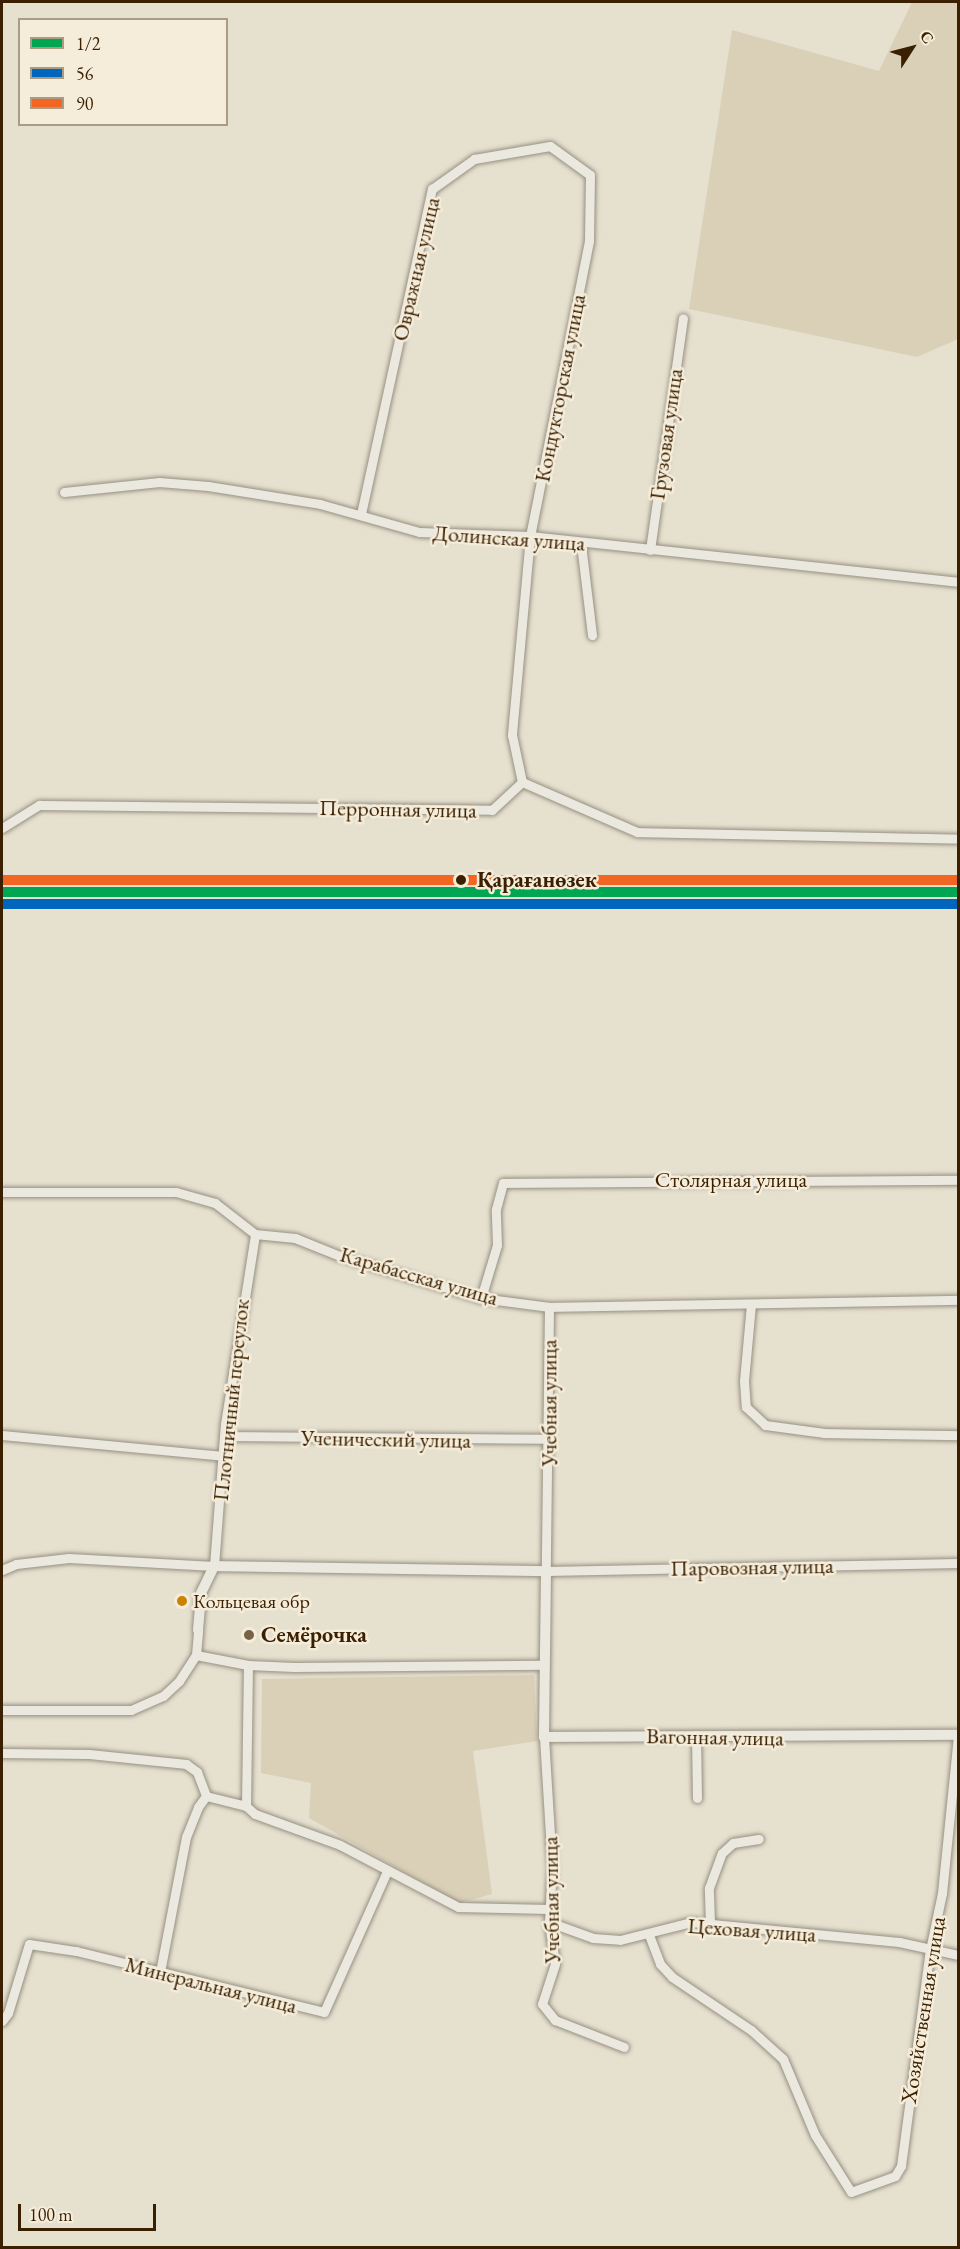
<!DOCTYPE html>
<meta charset="utf-8">
<style>
body{margin:0}
#map{position:relative;width:960px;height:2249px;overflow:hidden;background:#e6e0cf;font-family:"EB Garamond",serif}
div>[style]{position:absolute}
.green>*{inset:0;background:#dad0b8}
.roads{filter:drop-shadow(0 0 2px #979082) drop-shadow(0 0 2px #979082)}
.minor>*{height:9px;margin:-4.5px;padding:0 4.5px;transform-origin:4.5px;border-radius:4.5px;background:#ebe8e0}
.tertiary>*{height:10px;margin:-5px;padding:0 5px;transform-origin:5px;border-radius:5px;background:#ebe8e0}
.rail-1>*{height:10px;margin:-5px;padding:0 5px;transform-origin:5px;border-radius:5px;background:#00a651}
.rail-2>*{height:10px;margin:-5px;padding:0 5px;transform-origin:5px;border-radius:5px;background:#0065bd}
.rail-3>*{height:10px;margin:-5px;padding:0 5px;transform-origin:5px;border-radius:5px;background:#f26522}
.dots>*{width:16px;height:16px;translate:-50% -50%;box-sizing:border-box;border:3px solid #f5edda;border-radius:50%}
span{translate:-50% -50%;white-space:nowrap;text-align:center;line-height:1.15;-webkit-text-stroke:5px #f5edda;paint-order:stroke}
.bus-label{font-size:20px;color:#3a1f01}
.left{translate:0 -50%;text-align:left}
.street-label{font-size:22px;color:#3a1f01}
.stop-label{font-size:22px;color:#3a1f01;font-weight:700}
.poi-label{font-size:22px;color:#3a1f01;font-weight:700}
.frame{position:absolute;inset:0;border:3px solid #3a1f01;pointer-events:none}
.legend{position:absolute;left:18px;top:18px;width:210px;height:108px;box-sizing:border-box;background:#f5edda;border:2px solid #aa9b83;margin:0;padding:8px 10px;list-style:none;font-size:18px;color:#3a1f01}
.legend li{display:flex;align-items:center;gap:12px;height:30px}
.legend b{width:30px;border:2px solid #aa9b83}
.north{position:absolute;left:882px;top:18px;width:60px;height:60px;-webkit-text-stroke:4px #f5edda;paint-order:stroke;rotate:54deg;font-size:16px;font-weight:700;line-height:24px;text-align:center;color:#3a1f01}
.north::after{content:'';display:block;margin:auto;width:21px;height:27px;background:#3a1f01;clip-path:polygon(50% 0,100% 100%,50% 72%,0 100%)}
.scale{position:absolute;left:18px;top:2204px;width:138px;height:27px;box-sizing:border-box;border:3px solid #3a1f01;border-top:0;padding-left:8px;font-size:18px;line-height:21px;white-space:nowrap;color:#3a1f01;-webkit-text-stroke:4px #f5edda;paint-order:stroke}
</style>
<div id="map">
<div class="green">
<i style="clip-path:polygon(912px 2px,958px 2px,958px 339px,917px 357px,689px 309px,732px 30px,879px 71px)"></i>
<i style="clip-path:polygon(534px 1675px,537px 1741px,473px 1751px,492px 1894px,459px 1903px,309px 1818px,311px 1783px,261px 1773px,262px 1679px)"></i>
</div>
<div class="roads">
<div class="minor">
<i style="left:64px;top:492px;width:96px;rotate:-6deg"></i>
<i style="left:159px;top:482px;width:49px;rotate:4.7deg"></i>
<i style="left:208px;top:486px;width:113px;rotate:9.1deg"></i>
<i style="left:320px;top:504px;width:103px;rotate:15.8deg"></i>
<i style="left:419px;top:532px;width:111px;rotate:2.1deg"></i>
<i style="left:530px;top:536px;width:430px;rotate:6.1deg"></i>
<i style="left:361px;top:514px;width:333px;rotate:-77.7deg"></i>
<i style="left:432px;top:189px;width:52px;rotate:-35.5deg"></i>
<i style="left:474px;top:159px;width:77px;rotate:-9.7deg"></i>
<i style="left:550px;top:146px;width:49px;rotate:35.9deg"></i>
<i style="left:590px;top:175px;width:66px;rotate:90.9deg"></i>
<i style="left:589px;top:241px;width:301px;rotate:101.3deg"></i>
<i style="left:530px;top:536px;width:200px;rotate:95.2deg"></i>
<i style="left:512px;top:735px;width:48px;rotate:78deg"></i>
<i style="left:581px;top:544px;width:92px;rotate:83.1deg"></i>
<i style="left:650px;top:550px;width:234px;rotate:-81.9deg"></i>
<i style="left:522px;top:782px;width:125px;rotate:23.5deg"></i>
<i style="left:637px;top:832px;width:321px;rotate:1.2deg"></i>
<i style="left:2px;top:828px;width:44px;rotate:-31.9deg"></i>
<i style="left:39px;top:805px;width:453px;rotate:0.6deg"></i>
<i style="left:492px;top:810px;width:41px;rotate:-43deg"></i>
<i style="left:2px;top:1192px;width:174px"></i>
<i style="left:176px;top:1192px;width:41px;rotate:15.8deg"></i>
<i style="left:215px;top:1203px;width:51px;rotate:37.8deg"></i>
<i style="left:255px;top:1234px;width:40px;rotate:5.7deg"></i>
<i style="left:295px;top:1238px;width:48px;rotate:21.8deg"></i>
<i style="left:340px;top:1256px;width:147px;rotate:16.6deg"></i>
<i style="left:481px;top:1298px;width:69px;rotate:7.5deg"></i>
<i style="left:549px;top:1307px;width:409px;rotate:-1deg"></i>
<i style="left:481px;top:1298px;width:55px;rotate:-73.2deg"></i>
<i style="left:497px;top:1245px;width:36px;rotate:-92deg"></i>
<i style="left:496px;top:1209px;width:27px;rotate:-75deg"></i>
<i style="left:503px;top:1183px;width:455px;rotate:-0.4deg"></i>
<i style="left:751px;top:1304px;width:77px;rotate:95.2deg"></i>
<i style="left:744px;top:1381px;width:26px;rotate:86deg"></i>
<i style="left:746px;top:1407px;width:26px;rotate:43deg"></i>
<i style="left:765px;top:1425px;width:60px;rotate:7.7deg"></i>
<i style="left:824px;top:1433px;width:134px;rotate:0.9deg"></i>
<i style="left:549px;top:1307px;width:264px;rotate:90.7deg"></i>
<i style="left:546px;top:1571px;width:412px;rotate:-1.1deg"></i>
<i style="left:2px;top:1435px;width:222px;rotate:5.4deg"></i>
<i style="left:224px;top:1436px;width:324px;rotate:0.5deg"></i>
<i style="left:2px;top:1570px;width:15px;rotate:-23deg"></i>
<i style="left:16px;top:1564px;width:53px;rotate:-6.5deg"></i>
<i style="left:69px;top:1558px;width:145px;rotate:3.2deg"></i>
<i style="left:214px;top:1566px;width:142px;rotate:-85.6deg"></i>
<i style="left:225px;top:1424px;width:192px;rotate:-81deg"></i>
<i style="left:196px;top:1655px;width:53px;rotate:10.9deg"></i>
<i style="left:248px;top:1665px;width:46px;rotate:2.5deg"></i>
<i style="left:294px;top:1667px;width:249px;rotate:-0.5deg"></i>
<i style="left:2px;top:1710px;width:129px"></i>
<i style="left:131px;top:1710px;width:35px;rotate:-24deg"></i>
<i style="left:163px;top:1696px;width:22px;rotate:-43deg"></i>
<i style="left:179px;top:1681px;width:31px;rotate:-57deg"></i>
<i style="left:196px;top:1655px;width:25px;rotate:-85deg"></i>
<i style="left:696px;top:1735px;width:63px;rotate:89.1deg"></i>
<i style="left:544px;top:1737px;width:129px;rotate:86.5deg"></i>
<i style="left:552px;top:1866px;width:56px;rotate:93.1deg"></i>
<i style="left:549px;top:1922px;width:42px;rotate:81.9deg"></i>
<i style="left:555px;top:1964px;width:42px;rotate:108deg"></i>
<i style="left:542px;top:2004px;width:21px;rotate:51deg"></i>
<i style="left:555px;top:2020px;width:74px;rotate:21.4deg"></i>
<i style="left:2px;top:1753px;width:87px;rotate:0.7deg"></i>
<i style="left:89px;top:1754px;width:98px;rotate:5.9deg"></i>
<i style="left:186px;top:1764px;width:14px;rotate:36deg"></i>
<i style="left:197px;top:1772px;width:26px;rotate:69deg"></i>
<i style="left:246px;top:1806px;width:12px;rotate:42deg"></i>
<i style="left:255px;top:1814px;width:90px;rotate:20deg"></i>
<i style="left:340px;top:1845px;width:133px;rotate:27.7deg"></i>
<i style="left:458px;top:1907px;width:91px;rotate:1.3deg"></i>
<i style="left:246px;top:1806px;width:141px;rotate:-89.2deg"></i>
<i style="left:549px;top:1922px;width:47px;rotate:20deg"></i>
<i style="left:593px;top:1938px;width:27px;rotate:4deg"></i>
<i style="left:620px;top:1940px;width:73px;rotate:-14.2deg"></i>
<i style="left:691px;top:1922px;width:209px;rotate:5.5deg"></i>
<i style="left:899px;top:1942px;width:60px;rotate:12.4deg"></i>
<i style="left:710px;top:1923px;width:35px;rotate:-92deg"></i>
<i style="left:709px;top:1888px;width:37px;rotate:-70deg"></i>
<i style="left:722px;top:1853px;width:15px;rotate:-42deg"></i>
<i style="left:733px;top:1843px;width:26px;rotate:-9deg"></i>
<i style="left:649px;top:1935px;width:31px;rotate:69deg"></i>
<i style="left:660px;top:1964px;width:18px;rotate:47deg"></i>
<i style="left:672px;top:1977px;width:95px;rotate:33.9deg"></i>
<i style="left:751px;top:2030px;width:43px;rotate:42.2deg"></i>
<i style="left:783px;top:2059px;width:82px;rotate:67.2deg"></i>
<i style="left:815px;top:2135px;width:67px;rotate:57.7deg"></i>
<i style="left:851px;top:2192px;width:47px;rotate:-20deg"></i>
<i style="left:895px;top:2176px;width:12px;rotate:-59deg"></i>
<i style="left:901px;top:2166px;width:218px;rotate:-82.4deg"></i>
<i style="left:930px;top:1950px;width:58px;rotate:-78.1deg"></i>
<i style="left:942px;top:1893px;width:159px;rotate:-84.2deg"></i>
<i style="left:160px;top:1972px;width:137px;rotate:-79.1deg"></i>
<i style="left:186px;top:1837px;width:32px;rotate:-68deg"></i>
<i style="left:198px;top:1807px;width:14px;rotate:-54deg"></i>
<i style="left:206px;top:1796px;width:41px;rotate:14deg"></i>
<i style="left:2px;top:2021px;width:10px;rotate:-53deg"></i>
<i style="left:8px;top:2013px;width:72px;rotate:-73.1deg"></i>
<i style="left:29px;top:1944px;width:48px;rotate:8.5deg"></i>
<i style="left:76px;top:1951px;width:255px;rotate:13.8deg"></i>
<i style="left:324px;top:2012px;width:154px;rotate:-65.9deg"></i>
</div>
<div class="tertiary">
<i style="left:198px;top:1630px;width:37px;rotate:-85deg"></i>
<i style="left:201px;top:1593px;width:30px;rotate:-64deg"></i>
<i style="left:214px;top:1566px;width:332px;rotate:0.9deg"></i>
<i style="left:546px;top:1571px;width:166px;rotate:90.7deg"></i>
<i style="left:544px;top:1737px;width:414px;rotate:-0.3deg"></i>
</div>
</div>
<div class="rail-1">
<i style="left:2px;top:892px;width:956px"></i>
</div>
<div class="rail-2">
<i style="left:2px;top:904px;width:956px"></i>
</div>
<div class="rail-3">
<i style="left:2px;top:880px;width:956px"></i>
</div>
<div class="dots">
<i style="left:461px;top:880px;background:#3a1f01"></i>
<i style="left:182px;top:1601px;background:#c88400"></i>
<i style="left:249px;top:1635px;background:#766349"></i>
</div>
<div class="bus-label">
<span class="left" style="left:193px;top:1601px">Кольцевая обр</span>
</div>
<div class="street-label">
<span style="left:416px;top:269px;rotate:-77deg">Овражная улица</span>
<span style="left:560px;top:388px;rotate:-79deg">Кондукторская улица</span>
<span style="left:666px;top:434px;rotate:-82deg">Грузовая улица</span>
<span style="left:509px;top:538px;rotate:4deg">Долинская улица</span>
<span style="left:398px;top:809px;rotate:1deg">Перронная улица</span>
<span style="left:731px;top:1180px">Столярная улица</span>
<span style="left:419px;top:1276px;rotate:16deg">Карабасская улица</span>
<span style="left:231px;top:1400px;rotate:-84deg">Плотничный переулок</span>
<span style="left:549px;top:1403px;rotate:-90deg">Учебная улица</span>
<span style="left:386px;top:1439px;rotate:1deg">Ученический улица</span>
<span style="left:752px;top:1567px;rotate:-1deg">Паровозная улица</span>
<span style="left:715px;top:1737px;rotate:1deg">Вагонная улица</span>
<span style="left:551px;top:1900px;rotate:-91deg">Учебная улица</span>
<span style="left:752px;top:1930px;rotate:4deg">Цеховая улица</span>
<span style="left:211px;top:1985px;rotate:14deg">Минеральная улица</span>
<span style="left:923px;top:2010px;rotate:-81deg">Хозяйственная улица</span>
</div>
<div class="stop-label">
<span class="left" style="left:477px;top:880px">Қарағанөзек</span>
</div>
<div class="poi-label">
<span class="left" style="left:261px;top:1635px">Семёрочка</span>
</div>
<div class="frame"></div>
<ul class="legend">
<li><b style="height:8px;background:#00a651"></b>1/2</li>
<li><b style="height:8px;background:#0065bd"></b>56</li>
<li><b style="height:8px;background:#f26522"></b>90</li>
</ul>
<div class="north">С</div>
<div class="scale">100 m</div>
</div>
